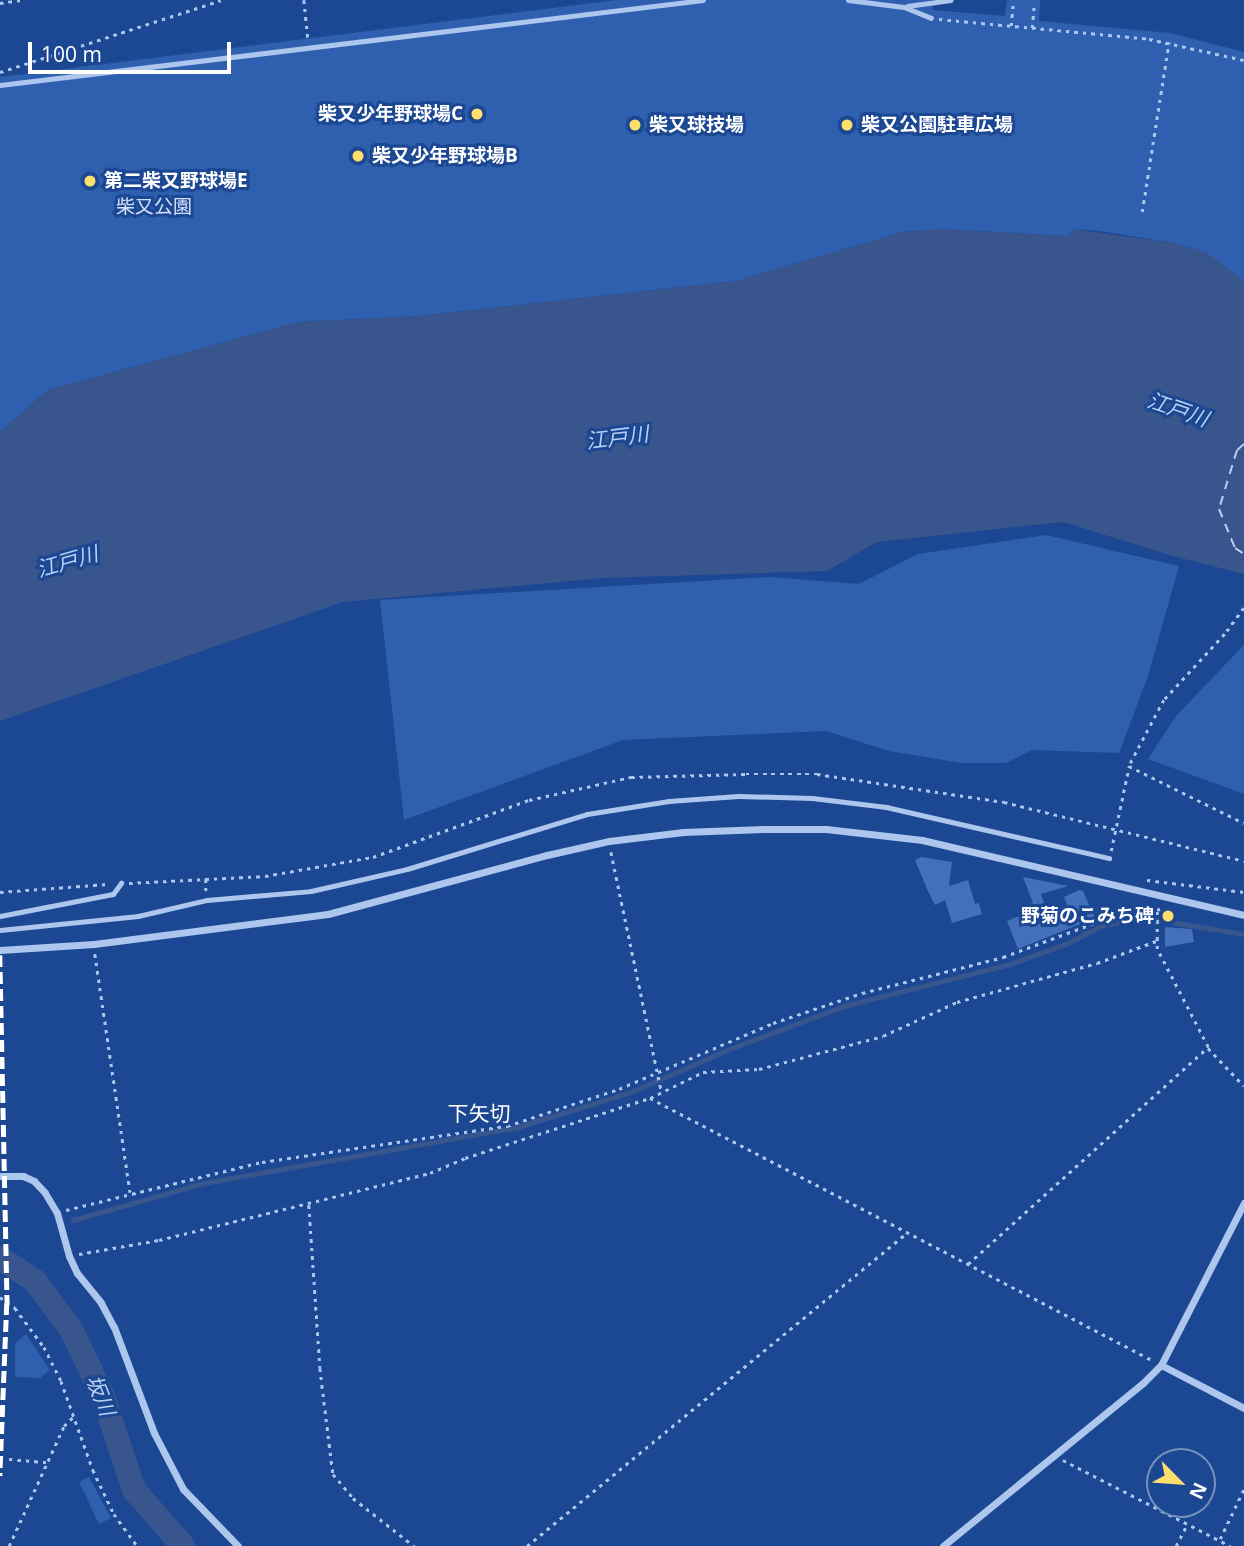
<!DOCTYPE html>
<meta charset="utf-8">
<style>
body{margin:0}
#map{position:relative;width:1244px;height:1546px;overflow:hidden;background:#1c4792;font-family:"Open Sans","Noto Sans JP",sans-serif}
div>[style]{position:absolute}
.green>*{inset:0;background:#2f60b0}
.water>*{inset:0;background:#38568d}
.stream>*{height:4.5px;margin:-2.25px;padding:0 2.25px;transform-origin:2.25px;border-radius:2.25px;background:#38568d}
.river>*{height:24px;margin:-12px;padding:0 12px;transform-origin:12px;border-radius:12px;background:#38568d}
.ferry>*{height:2px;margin-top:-1px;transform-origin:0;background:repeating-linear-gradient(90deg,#b9d0f5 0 9px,transparent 0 16px)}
.building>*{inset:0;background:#4470b9}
.path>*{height:2.5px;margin-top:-1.25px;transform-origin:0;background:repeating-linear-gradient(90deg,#adc6ee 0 3.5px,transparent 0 8.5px)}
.lane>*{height:5px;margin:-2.5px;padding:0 2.5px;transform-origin:2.5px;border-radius:2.5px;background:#adc6ee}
.street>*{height:7px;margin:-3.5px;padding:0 3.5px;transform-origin:3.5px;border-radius:3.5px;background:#adc6ee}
.rail>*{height:4.5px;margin-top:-2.25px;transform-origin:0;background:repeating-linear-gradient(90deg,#fff 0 12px,transparent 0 17px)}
.dots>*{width:19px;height:19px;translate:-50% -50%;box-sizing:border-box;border:4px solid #1c4792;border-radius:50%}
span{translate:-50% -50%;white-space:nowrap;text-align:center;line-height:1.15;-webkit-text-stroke:6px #1c4792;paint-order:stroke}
.poi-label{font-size:19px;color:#fff;font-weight:700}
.right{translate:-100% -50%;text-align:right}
.left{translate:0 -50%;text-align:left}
.park-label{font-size:19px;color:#d3e2fa}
.water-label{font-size:21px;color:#b9d0f5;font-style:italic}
.neighbourhood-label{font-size:21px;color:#fff}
.north{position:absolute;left:1146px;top:1448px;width:70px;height:70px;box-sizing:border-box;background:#1c4792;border:2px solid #7791be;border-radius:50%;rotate:115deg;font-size:19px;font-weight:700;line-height:28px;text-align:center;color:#fff}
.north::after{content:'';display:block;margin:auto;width:24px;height:32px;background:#fedf6b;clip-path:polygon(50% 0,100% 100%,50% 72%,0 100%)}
.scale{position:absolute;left:28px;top:42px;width:203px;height:32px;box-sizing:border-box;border:4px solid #fff;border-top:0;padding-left:9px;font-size:21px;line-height:24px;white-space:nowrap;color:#fff;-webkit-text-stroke:5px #1c4792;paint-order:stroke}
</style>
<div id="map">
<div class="green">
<i style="clip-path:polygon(616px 0,931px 0,933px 10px,1005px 16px,1007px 0,1040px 0,1039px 21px,1170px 33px,1244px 52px,1244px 281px,1205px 252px,1173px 243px,1100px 231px,1074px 229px,1067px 236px,942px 229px,903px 232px,736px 281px,419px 316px,298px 322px,48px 390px,0 432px,0 77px)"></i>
<i style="clip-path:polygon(1046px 535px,1179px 566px,1148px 676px,1119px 753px,1032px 750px,1006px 763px,961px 763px,889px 751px,826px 731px,623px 740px,404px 820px,380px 600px,770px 577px,859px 584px,918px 554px)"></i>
<i style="clip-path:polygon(1244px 645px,1244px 794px,1148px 759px,1176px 716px)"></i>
<i style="clip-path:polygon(26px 1334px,50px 1370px,40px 1378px,15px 1377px,15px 1343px)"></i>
<i style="clip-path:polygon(89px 1477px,111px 1518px,99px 1524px,79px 1482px)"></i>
</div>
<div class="water">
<i style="clip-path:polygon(942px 229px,1067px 236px,1074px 229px,1173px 243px,1206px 252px,1244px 281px,1244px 574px,1173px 556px,1063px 522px,877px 542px,827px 571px,603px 578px,343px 602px,0 721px,0 432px,48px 390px,298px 322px,419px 316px,736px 281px,903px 232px)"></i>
</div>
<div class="stream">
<i style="left:73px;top:1220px;width:136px;rotate:-15.8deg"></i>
<i style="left:204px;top:1183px;width:319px;rotate:-10.1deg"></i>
<i style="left:518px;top:1127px;width:118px;rotate:-17.2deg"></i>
<i style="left:631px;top:1092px;width:105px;rotate:-23.6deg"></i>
<i style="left:727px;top:1050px;width:125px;rotate:-20.6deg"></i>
<i style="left:844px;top:1006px;width:171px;rotate:-14.2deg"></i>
<i style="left:1010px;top:964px;width:59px;rotate:-19.7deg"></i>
<i style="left:1066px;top:944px;width:42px;rotate:-27.2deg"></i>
<i style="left:1103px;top:925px;width:45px;rotate:-9deg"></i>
<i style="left:1147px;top:918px;width:98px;rotate:9.4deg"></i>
</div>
<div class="river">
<i style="left:0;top:1258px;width:42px;rotate:33.3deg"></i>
<i style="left:35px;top:1281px;width:60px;rotate:53.1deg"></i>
<i style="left:71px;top:1329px;width:74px;rotate:64.5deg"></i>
<i style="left:103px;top:1396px;width:99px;rotate:71.7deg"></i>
<i style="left:134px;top:1490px;width:74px;rotate:48.8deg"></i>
</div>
<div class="ferry">
<i style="left:1244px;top:444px;width:9px;rotate:139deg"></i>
<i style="left:1237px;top:450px;width:62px;rotate:107deg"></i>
<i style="left:1219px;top:509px;width:42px;rotate:67.7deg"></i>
<i style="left:1235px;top:548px;width:11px;rotate:34deg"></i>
</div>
<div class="building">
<i style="clip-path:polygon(921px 857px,952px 862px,949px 886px,968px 880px,975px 904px,979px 903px,982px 914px,952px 923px,945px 900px,935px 905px,927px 889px,915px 860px)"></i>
<i style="clip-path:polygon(1023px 877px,1068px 886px,1041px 894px,1049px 917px,1069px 910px,1064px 897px,1079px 890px,1083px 891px,1095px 918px,1018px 949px,1007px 921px,1027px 913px,1025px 905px,1033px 903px)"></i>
<i style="clip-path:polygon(1165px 927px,1192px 929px,1194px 942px,1165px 947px)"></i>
</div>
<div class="path">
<i style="left:304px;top:0;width:38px;rotate:84deg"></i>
<i style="left:0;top:3px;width:21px;rotate:-8deg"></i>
<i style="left:939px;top:19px;width:211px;rotate:5.4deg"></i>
<i style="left:1149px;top:39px;width:97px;rotate:12.5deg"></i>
<i style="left:1011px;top:26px;width:23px;rotate:-85deg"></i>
<i style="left:1032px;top:28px;width:24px;rotate:-85deg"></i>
<i style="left:0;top:72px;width:232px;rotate:-18deg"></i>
<i style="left:1142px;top:212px;width:172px;rotate:-81deg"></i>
<i style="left:1244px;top:608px;width:32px;rotate:126deg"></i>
<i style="left:1225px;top:634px;width:90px;rotate:132.7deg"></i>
<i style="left:1164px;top:700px;width:75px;rotate:117.9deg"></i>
<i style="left:1129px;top:766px;width:128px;rotate:26.4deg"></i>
<i style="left:1111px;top:851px;width:87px;rotate:-78deg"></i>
<i style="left:611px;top:852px;width:243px;rotate:78.1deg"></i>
<i style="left:206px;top:879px;width:13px;rotate:90deg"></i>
<i style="left:1147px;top:880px;width:98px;rotate:7.1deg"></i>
<i style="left:129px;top:883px;width:136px;rotate:-2.9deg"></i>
<i style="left:265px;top:876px;width:110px;rotate:-10deg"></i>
<i style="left:373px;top:857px;width:166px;rotate:-20.1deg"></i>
<i style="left:529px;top:800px;width:105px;rotate:-12.7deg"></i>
<i style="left:631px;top:777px;width:115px;rotate:-1.5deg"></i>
<i style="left:746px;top:774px;width:71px"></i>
<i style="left:817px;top:774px;width:189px;rotate:8.5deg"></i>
<i style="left:1004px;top:802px;width:247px;rotate:13.8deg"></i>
<i style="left:0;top:892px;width:108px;rotate:-4.2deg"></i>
<i style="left:95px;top:954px;width:241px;rotate:81.6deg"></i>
<i style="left:1208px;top:1048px;width:52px;rotate:46.5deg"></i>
<i style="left:650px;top:1098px;width:566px;rotate:27.56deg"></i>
<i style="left:309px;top:1205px;width:163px;rotate:86.1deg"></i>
<i style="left:320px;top:1368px;width:107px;rotate:83deg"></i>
<i style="left:333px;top:1474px;width:31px;rotate:50deg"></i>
<i style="left:353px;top:1498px;width:78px;rotate:38.2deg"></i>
<i style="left:66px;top:1210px;width:202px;rotate:-13.8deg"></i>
<i style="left:262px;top:1162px;width:248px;rotate:-8.4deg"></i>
<i style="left:507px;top:1126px;width:118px;rotate:-18.3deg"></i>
<i style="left:619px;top:1089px;width:168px;rotate:-23.2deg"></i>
<i style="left:773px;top:1023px;width:94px;rotate:-18.6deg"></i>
<i style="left:862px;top:993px;width:146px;rotate:-14.3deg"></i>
<i style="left:1003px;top:957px;width:109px;rotate:-20.4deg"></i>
<i style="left:1105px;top:919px;width:36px;rotate:-14deg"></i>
<i style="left:1140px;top:910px;width:28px;rotate:-2deg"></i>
<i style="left:79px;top:1254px;width:81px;rotate:-9.9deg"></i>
<i style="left:159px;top:1240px;width:279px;rotate:-13.9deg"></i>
<i style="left:430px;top:1173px;width:38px;rotate:-23deg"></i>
<i style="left:465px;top:1158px;width:194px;rotate:-18deg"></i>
<i style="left:650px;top:1098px;width:59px;rotate:-26.1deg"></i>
<i style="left:703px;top:1072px;width:56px;rotate:-3.1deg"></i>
<i style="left:759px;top:1069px;width:128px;rotate:-14.9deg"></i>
<i style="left:883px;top:1036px;width:81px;rotate:-24.7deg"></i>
<i style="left:957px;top:1002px;width:145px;rotate:-15.6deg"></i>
<i style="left:1097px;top:963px;width:63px;rotate:-20.4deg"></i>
<i style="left:968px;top:1264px;width:324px;rotate:-42.1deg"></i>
<i style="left:1208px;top:1047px;width:110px;rotate:-117.5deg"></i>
<i style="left:1157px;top:949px;width:39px;rotate:-90deg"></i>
<i style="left:0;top:1297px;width:19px;rotate:36deg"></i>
<i style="left:15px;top:1308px;width:49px;rotate:53.4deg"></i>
<i style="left:44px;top:1347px;width:38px;rotate:63deg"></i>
<i style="left:61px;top:1381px;width:95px;rotate:70.2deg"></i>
<i style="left:93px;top:1470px;width:49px;rotate:64.5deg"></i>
<i style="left:114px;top:1514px;width:39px;rotate:54deg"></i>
<i style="left:9px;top:1459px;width:38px;rotate:5deg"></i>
<i style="left:1063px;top:1460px;width:188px;rotate:27.2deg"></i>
<i style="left:1220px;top:1539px;width:55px;rotate:-64.4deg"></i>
<i style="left:9px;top:1546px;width:132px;rotate:-65.4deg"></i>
<i style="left:64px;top:1426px;width:14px;rotate:-45deg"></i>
<i style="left:527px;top:1546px;width:492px;rotate:-39.5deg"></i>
<i style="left:1176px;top:1546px;width:25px;rotate:-63deg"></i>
</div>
<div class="lane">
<i style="left:848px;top:0;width:56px;rotate:7.1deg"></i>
<i style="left:904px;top:7px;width:29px;rotate:22deg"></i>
<i style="left:907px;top:6px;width:44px;rotate:-7.8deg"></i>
<i style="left:0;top:85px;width:708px;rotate:-6.89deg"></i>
<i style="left:0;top:916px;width:115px;rotate:-11deg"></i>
<i style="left:113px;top:894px;width:14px;rotate:-54deg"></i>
<i style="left:0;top:930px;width:139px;rotate:-5.8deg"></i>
<i style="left:138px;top:916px;width:71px;rotate:-13.1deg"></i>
<i style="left:207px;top:900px;width:104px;rotate:-4.9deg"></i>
<i style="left:311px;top:891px;width:98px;rotate:-12.9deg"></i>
<i style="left:407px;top:869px;width:188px;rotate:-17deg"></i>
<i style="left:587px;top:814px;width:83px;rotate:-9deg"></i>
<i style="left:669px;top:801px;width:69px;rotate:-4.1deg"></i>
<i style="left:738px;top:796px;width:74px;rotate:1.5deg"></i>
<i style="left:812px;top:798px;width:75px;rotate:6.9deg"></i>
<i style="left:886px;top:807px;width:229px;rotate:12.9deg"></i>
</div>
<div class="street">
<i style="left:0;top:950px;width:94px;rotate:-3.7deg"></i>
<i style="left:94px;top:944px;width:236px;rotate:-7.3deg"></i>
<i style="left:328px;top:914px;width:227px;rotate:-15.1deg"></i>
<i style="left:547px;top:855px;width:64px;rotate:-12.7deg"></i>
<i style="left:609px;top:841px;width:75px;rotate:-6.9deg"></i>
<i style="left:683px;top:832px;width:82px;rotate:-2.1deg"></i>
<i style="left:765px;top:829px;width:61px"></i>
<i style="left:826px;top:829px;width:97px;rotate:6.5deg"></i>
<i style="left:922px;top:840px;width:331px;rotate:13.1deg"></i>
<i style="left:0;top:1176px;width:23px"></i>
<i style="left:23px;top:1176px;width:12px;rotate:24deg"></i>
<i style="left:34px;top:1181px;width:16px;rotate:47deg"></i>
<i style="left:45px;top:1193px;width:23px;rotate:59deg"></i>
<i style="left:57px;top:1213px;width:45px;rotate:74.4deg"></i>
<i style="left:69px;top:1256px;width:19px;rotate:65deg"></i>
<i style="left:77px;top:1273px;width:38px;rotate:51deg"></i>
<i style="left:101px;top:1303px;width:27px;rotate:62deg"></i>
<i style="left:114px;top:1327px;width:113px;rotate:69.3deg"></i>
<i style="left:154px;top:1433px;width:63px;rotate:62.6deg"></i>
<i style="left:183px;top:1489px;width:79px;rotate:46deg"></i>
<i style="left:1161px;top:1365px;width:93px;rotate:27.4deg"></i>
<i style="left:943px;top:1546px;width:258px;rotate:-39.2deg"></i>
<i style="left:1143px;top:1383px;width:25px;rotate:-45deg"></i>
<i style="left:1161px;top:1365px;width:182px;rotate:-62.9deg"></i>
</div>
<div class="rail">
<i style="left:0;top:955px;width:348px;rotate:88.8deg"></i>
<i style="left:7px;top:1303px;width:173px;rotate:92.3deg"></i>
</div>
<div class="dots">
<i style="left:477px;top:114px;background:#fedf6b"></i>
<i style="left:635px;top:125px;background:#fedf6b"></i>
<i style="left:847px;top:125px;background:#fedf6b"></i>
<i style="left:358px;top:156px;background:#fedf6b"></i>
<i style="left:90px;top:181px;background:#fedf6b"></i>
<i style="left:1168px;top:916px;background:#fedf6b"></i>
</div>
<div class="poi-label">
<span class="right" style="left:463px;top:114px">柴又少年野球場C</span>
<span class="left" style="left:649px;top:125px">柴又球技場</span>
<span class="left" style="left:861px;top:125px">柴又公園駐車広場</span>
<span class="left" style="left:372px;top:156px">柴又少年野球場B</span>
<span class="left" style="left:104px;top:181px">第二柴又野球場E</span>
<span class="right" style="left:1154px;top:916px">野菊のこみち碑</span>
</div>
<div class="park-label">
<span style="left:154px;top:207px">柴又公園</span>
</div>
<div class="water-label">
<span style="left:1178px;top:409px;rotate:19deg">江戸川</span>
<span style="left:617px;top:437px;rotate:-7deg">江戸川</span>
<span style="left:67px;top:561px;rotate:-16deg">江戸川</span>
<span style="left:101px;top:1395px;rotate:68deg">坂川</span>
</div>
<div class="neighbourhood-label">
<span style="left:479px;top:1113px">下矢切</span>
</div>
<div class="north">N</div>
<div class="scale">100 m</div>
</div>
